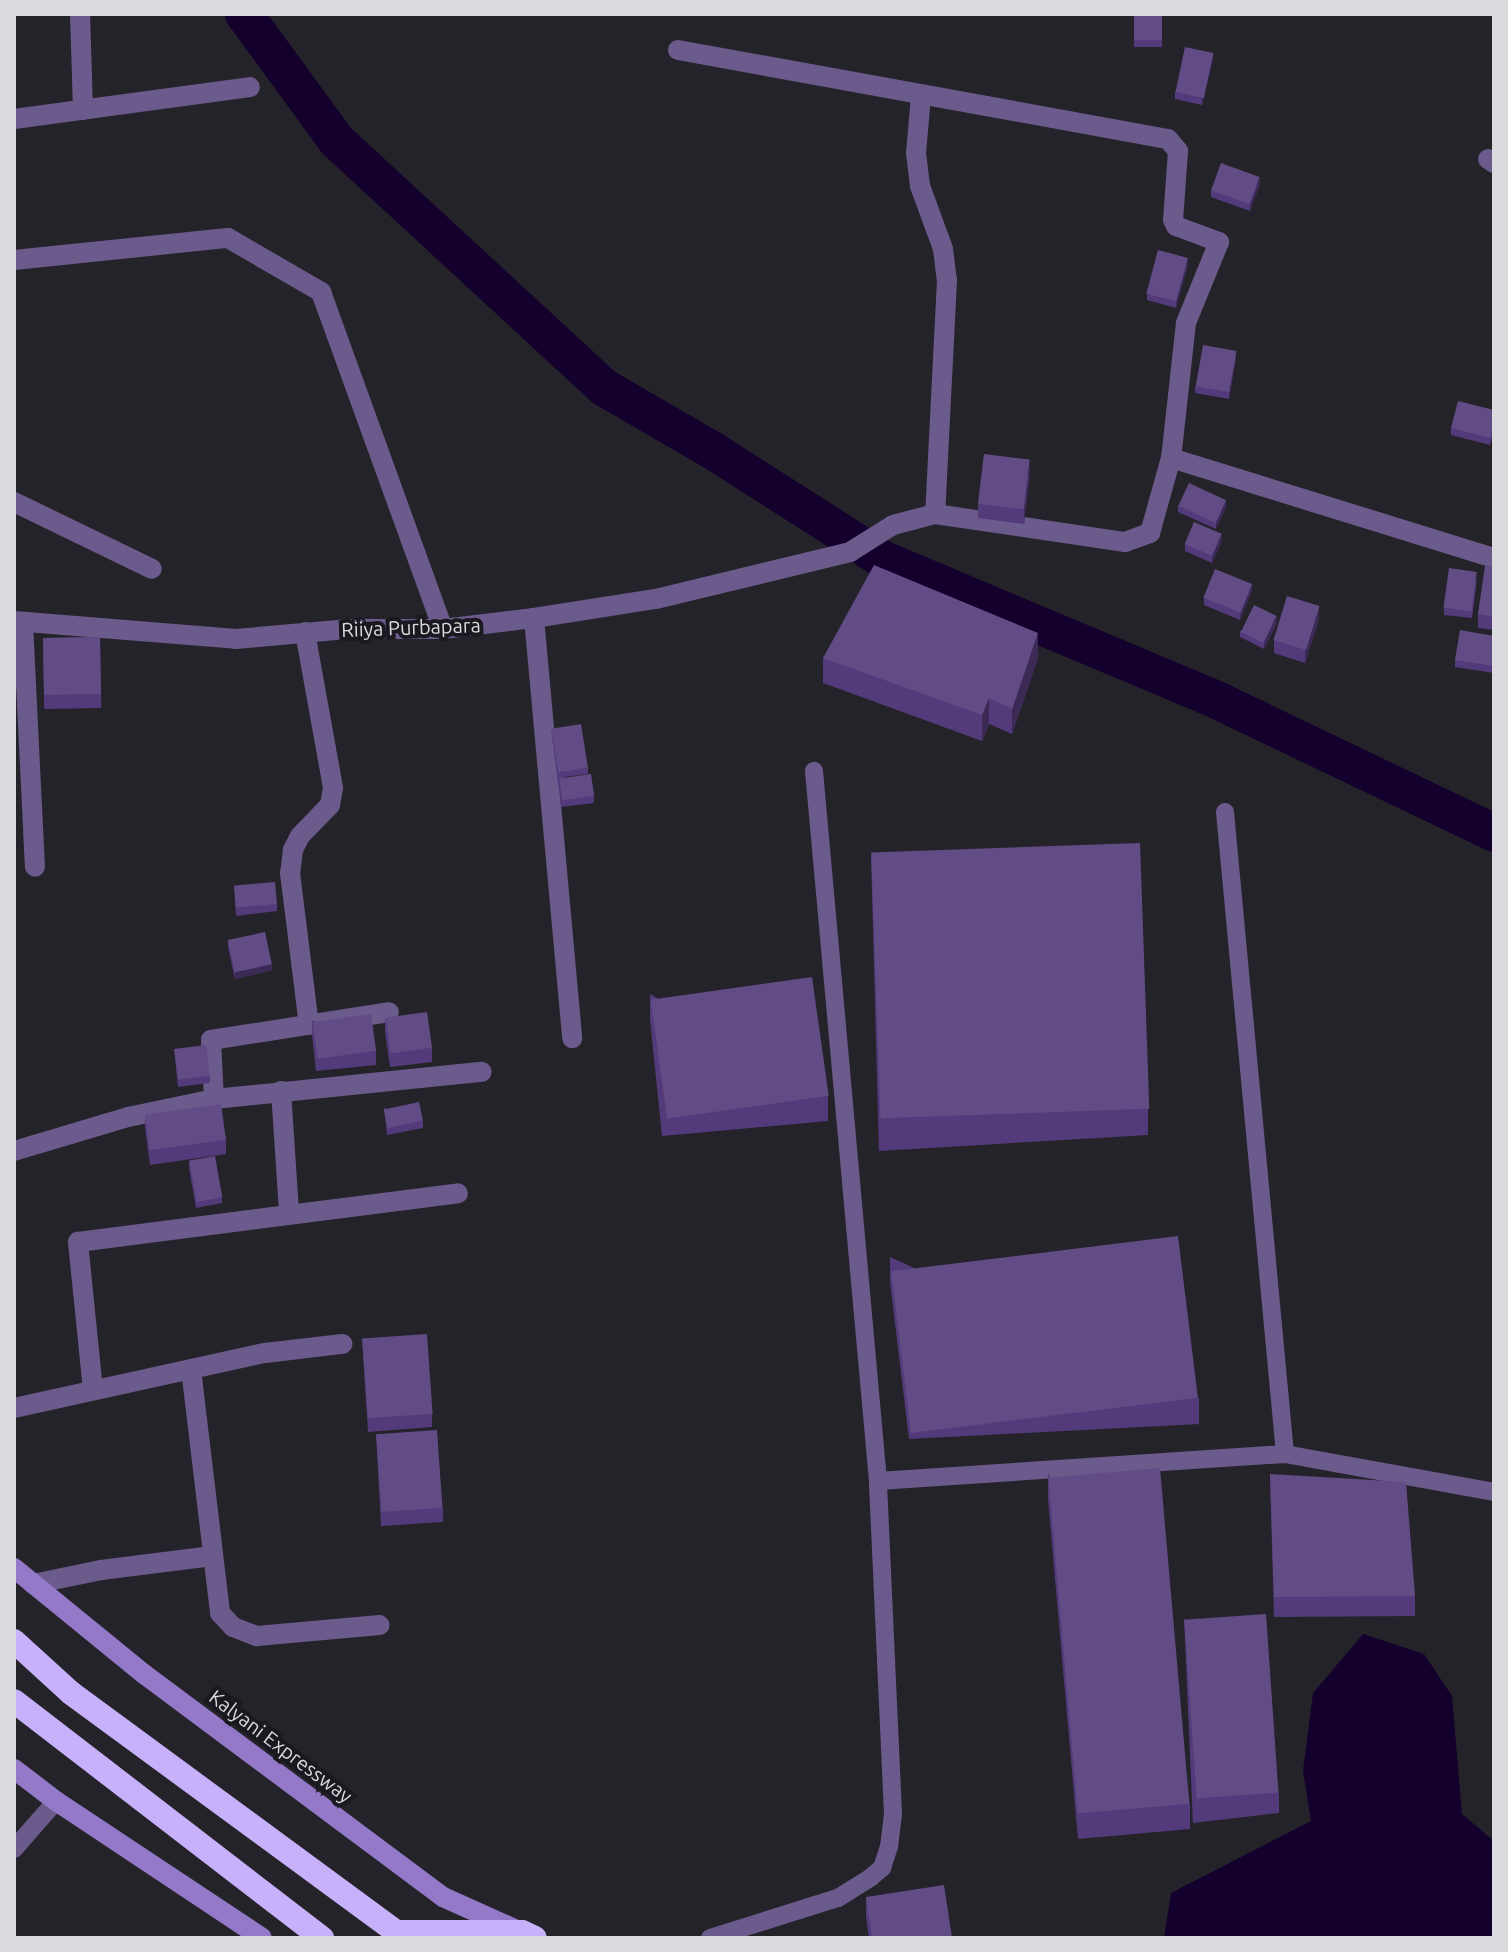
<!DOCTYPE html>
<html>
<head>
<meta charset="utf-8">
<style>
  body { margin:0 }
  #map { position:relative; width:1508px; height:1952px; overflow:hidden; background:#25232a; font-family:Ubuntu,sans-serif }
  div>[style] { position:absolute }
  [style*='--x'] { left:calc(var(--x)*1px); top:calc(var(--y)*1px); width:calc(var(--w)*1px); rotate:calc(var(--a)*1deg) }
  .water>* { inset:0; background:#14002d }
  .canal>* { height:38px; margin:-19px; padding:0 19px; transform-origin:19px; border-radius:19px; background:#14002d }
  .lane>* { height:18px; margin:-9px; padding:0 9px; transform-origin:9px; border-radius:9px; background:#6b5b8c }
  .street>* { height:20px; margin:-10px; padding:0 10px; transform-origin:10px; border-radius:10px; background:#6b5b8c }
  .secondary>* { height:20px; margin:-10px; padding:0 10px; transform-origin:10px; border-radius:10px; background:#9379c8 }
  .highway>* { height:24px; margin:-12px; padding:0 12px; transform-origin:12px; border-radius:12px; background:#c8b1fb }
  .wall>* { inset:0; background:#533b7b; transform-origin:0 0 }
  .shaded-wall>* { inset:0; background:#3b2a56 }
  .building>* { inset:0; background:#624c86; transform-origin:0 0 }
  span { translate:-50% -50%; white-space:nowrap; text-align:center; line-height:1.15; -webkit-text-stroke:8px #1b1920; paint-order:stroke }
  .street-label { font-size:20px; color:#dbdadf }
  .frame { position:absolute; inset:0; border:16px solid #dbdadf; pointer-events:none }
</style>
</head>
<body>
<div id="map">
  <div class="water">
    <div style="clip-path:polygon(1363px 1634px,1424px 1654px,1452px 1696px,1462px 1814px,1494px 1841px,1494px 1938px,1164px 1938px,1171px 1893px,1311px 1821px,1303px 1771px,1313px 1693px)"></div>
  </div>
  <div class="canal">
    <div style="--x:244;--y:14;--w:157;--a:53.8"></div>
    <div style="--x:337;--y:141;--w:364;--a:42.7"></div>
    <div style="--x:605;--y:388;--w:124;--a:30.1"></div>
    <div style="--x:712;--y:450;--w:204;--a:32.6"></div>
    <div style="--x:884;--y:560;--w:366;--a:22.8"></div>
    <div style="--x:1221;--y:702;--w:303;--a:25.6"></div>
  </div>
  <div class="lane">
    <div style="--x:1225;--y:812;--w:645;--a:84.66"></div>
    <div style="--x:878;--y:1481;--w:408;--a:-3.8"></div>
    <div style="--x:1285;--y:1454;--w:212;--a:10.3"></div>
    <div style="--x:14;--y:1849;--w:64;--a:-48.8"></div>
    <div style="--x:710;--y:1938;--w:134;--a:-17.4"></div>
    <div style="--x:838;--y:1898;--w:38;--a:-32"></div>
    <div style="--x:870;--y:1878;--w:16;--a:-40"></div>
    <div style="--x:882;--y:1868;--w:22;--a:-72"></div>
    <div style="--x:889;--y:1847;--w:33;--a:-83"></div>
    <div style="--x:893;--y:1814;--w:333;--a:-92.6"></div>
    <div style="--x:878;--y:1481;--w:713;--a:-95.15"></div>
  </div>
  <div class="street">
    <div style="--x:80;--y:14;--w:96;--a:88.2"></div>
    <div style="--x:678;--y:50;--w:498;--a:10.3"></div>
    <div style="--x:1168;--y:139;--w:16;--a:50"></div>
    <div style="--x:1178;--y:151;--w:69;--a:94.1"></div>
    <div style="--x:1173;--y:220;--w:7;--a:63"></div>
    <div style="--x:1176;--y:226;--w:46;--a:20.4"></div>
    <div style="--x:1219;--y:242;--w:87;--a:112.2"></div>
    <div style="--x:1186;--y:323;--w:136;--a:96.3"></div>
    <div style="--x:921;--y:96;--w:57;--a:95"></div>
    <div style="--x:916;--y:153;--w:33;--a:83"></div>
    <div style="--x:920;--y:186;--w:67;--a:69.9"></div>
    <div style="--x:943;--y:249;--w:31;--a:83"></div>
    <div style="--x:947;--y:280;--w:234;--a:92.9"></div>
    <div style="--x:14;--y:119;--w:238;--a:-7.7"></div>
    <div style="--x:1488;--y:159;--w:7;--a:34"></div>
    <div style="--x:14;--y:260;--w:215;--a:-5.9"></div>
    <div style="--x:228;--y:238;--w:108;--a:30.1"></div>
    <div style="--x:321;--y:292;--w:358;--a:70.1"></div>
    <div style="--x:14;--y:502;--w:153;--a:25.9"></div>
    <div style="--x:534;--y:618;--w:422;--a:84.8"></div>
    <div style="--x:14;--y:621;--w:223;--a:4.6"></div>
    <div style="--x:236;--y:639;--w:111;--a:-5.1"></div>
    <div style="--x:347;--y:629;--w:96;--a:0"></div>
    <div style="--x:443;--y:629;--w:92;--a:-6.9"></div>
    <div style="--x:534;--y:618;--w:123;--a:-8.9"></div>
    <div style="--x:656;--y:599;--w:200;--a:-13.6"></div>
    <div style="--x:850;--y:552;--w:51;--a:-32.1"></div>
    <div style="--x:893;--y:525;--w:43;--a:-14.7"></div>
    <div style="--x:935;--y:514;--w:192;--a:8.4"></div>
    <div style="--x:1125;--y:542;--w:27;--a:-20"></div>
    <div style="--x:1150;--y:533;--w:78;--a:-74.4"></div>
    <div style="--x:1171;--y:458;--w:338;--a:17.2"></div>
    <div style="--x:23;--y:623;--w:244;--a:87.2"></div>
    <div style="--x:305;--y:632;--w:158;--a:79.8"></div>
    <div style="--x:333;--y:788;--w:17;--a:100"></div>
    <div style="--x:330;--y:805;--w:43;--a:134.1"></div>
    <div style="--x:300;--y:836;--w:16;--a:117"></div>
    <div style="--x:293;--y:850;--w:23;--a:97"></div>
    <div style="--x:290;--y:873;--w:153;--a:82.9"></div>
    <div style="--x:281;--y:1091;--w:122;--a:86.2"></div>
    <div style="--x:214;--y:1099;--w:59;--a:-92.9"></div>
    <div style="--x:211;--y:1040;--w:180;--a:-8.9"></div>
    <div style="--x:14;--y:1151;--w:119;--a:-16.6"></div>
    <div style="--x:128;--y:1117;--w:88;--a:-11.8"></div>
    <div style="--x:214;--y:1099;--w:269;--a:-5.8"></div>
    <div style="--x:191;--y:1369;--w:246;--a:83.2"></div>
    <div style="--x:220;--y:1613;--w:19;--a:47"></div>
    <div style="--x:233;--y:1627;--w:26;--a:21"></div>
    <div style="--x:257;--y:1636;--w:123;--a:-5.1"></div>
    <div style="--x:93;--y:1390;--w:149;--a:-95.8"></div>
    <div style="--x:78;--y:1242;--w:383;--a:-7.3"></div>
    <div style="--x:14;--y:1408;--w:257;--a:-12.4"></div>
    <div style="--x:265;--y:1353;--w:78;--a:-6.7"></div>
    <div style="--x:33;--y:1584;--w:69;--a:-11.6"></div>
    <div style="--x:101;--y:1570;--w:112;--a:-7.2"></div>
  </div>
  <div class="secondary">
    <div style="--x:14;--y:1568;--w:168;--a:39.2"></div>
    <div style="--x:144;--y:1674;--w:373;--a:36.7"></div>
    <div style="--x:443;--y:1897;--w:83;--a:24.1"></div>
    <div style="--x:14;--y:1769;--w:53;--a:37.3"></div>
    <div style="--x:56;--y:1801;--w:247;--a:33.6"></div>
  </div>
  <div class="highway">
    <div style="--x:14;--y:1641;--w:77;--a:42.4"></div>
    <div style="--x:71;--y:1693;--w:403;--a:36.3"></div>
    <div style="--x:396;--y:1932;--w:126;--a:0"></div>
    <div style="--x:522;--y:1932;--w:14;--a:25"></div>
    <div style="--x:14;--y:1701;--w:389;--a:37.6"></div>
  </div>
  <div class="wall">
    <div style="left:1134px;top:14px;width:28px;height:33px"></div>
    <div style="clip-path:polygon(1213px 59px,1202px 105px,1175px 99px,1175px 92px)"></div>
    <div style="clip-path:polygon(1260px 184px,1250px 211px,1211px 197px,1211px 190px)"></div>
    <div style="clip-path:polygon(1188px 265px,1176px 308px,1147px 300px,1147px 294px)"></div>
    <div style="clip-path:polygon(1236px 358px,1229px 399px,1195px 393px,1195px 386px)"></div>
    <div style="clip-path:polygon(1494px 410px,1494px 430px,1490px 445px,1451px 435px,1451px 428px)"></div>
    <div style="clip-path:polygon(1030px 473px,1024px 524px,978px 518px,978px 504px)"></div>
    <div style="clip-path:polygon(1178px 505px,1226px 507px,1216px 529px,1178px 512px)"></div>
    <div style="clip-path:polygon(1222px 541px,1212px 563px,1185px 551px,1185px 544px)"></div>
    <div style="clip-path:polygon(1494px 567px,1494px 630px,1478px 628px,1478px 614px)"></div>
    <div style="clip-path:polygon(1477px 579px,1472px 618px,1444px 615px,1444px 608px)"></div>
    <div style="clip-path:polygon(1252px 590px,1240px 620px,1204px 605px,1204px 598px)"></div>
    <div style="clip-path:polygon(1319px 619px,1305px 663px,1274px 653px,1274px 640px)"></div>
    <div style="clip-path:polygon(1277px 623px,1264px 649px,1240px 637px,1240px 631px)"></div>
    <div style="clip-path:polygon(1494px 636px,1494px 673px,1455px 667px,1455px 660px)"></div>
    <div style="left:100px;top:637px;width:71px;height:57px;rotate:89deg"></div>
    <div style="clip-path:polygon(823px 658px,1038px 658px,1012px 734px,989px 724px,982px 741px,823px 683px)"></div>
    <div style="clip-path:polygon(551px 729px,588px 767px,588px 774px,564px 777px,594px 796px,594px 803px,561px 807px)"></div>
    <div style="clip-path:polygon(871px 856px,1148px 1109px,1148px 1135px,879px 1151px)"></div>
    <div style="clip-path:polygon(234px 887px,277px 904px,277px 911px,236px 916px)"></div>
    <div style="clip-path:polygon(228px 941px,272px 970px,235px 979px,228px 947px)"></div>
    <div style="clip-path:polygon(650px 994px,828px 1096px,828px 1121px,662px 1136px,650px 1020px)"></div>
    <div style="clip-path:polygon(385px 1018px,432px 1048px,432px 1062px,390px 1067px,385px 1032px)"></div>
    <div style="clip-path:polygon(312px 1020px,376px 1051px,376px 1065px,316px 1071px,312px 1034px)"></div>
    <div style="clip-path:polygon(174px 1049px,210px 1076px,210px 1083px,178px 1087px)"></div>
    <div style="clip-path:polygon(384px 1108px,423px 1121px,423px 1128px,387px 1135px)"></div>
    <div style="clip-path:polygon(145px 1115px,226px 1140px,226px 1154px,150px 1165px,145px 1128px)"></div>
    <div style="clip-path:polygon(189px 1161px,222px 1197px,222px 1203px,196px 1208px,189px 1168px)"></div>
    <div style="clip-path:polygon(890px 1257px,1199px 1398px,1199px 1424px,909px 1439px,890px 1282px)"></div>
    <div style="clip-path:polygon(362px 1338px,432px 1414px,432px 1427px,368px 1432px)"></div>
    <div style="clip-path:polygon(376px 1434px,443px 1508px,443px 1522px,381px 1526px)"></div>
    <div style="clip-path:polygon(1048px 1473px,1190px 1804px,1190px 1829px,1078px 1839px,1048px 1499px)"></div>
    <div style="clip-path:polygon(1270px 1474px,1415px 1596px,1415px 1616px,1274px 1617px)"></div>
    <div style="clip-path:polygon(1184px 1618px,1279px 1793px,1279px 1813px,1193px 1823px)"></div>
    <div style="clip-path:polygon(866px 1897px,952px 1938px,869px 1938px,866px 1917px)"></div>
  </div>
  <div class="shaded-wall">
    <div style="clip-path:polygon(1213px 53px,1213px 59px,1202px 105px,1202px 98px)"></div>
    <div style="clip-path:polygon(1260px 177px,1260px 184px,1250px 211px,1250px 204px)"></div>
    <div style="clip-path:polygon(1188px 258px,1188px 265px,1176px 308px,1176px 301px)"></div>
    <div style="clip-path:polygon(1236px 351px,1236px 358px,1229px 399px,1229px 392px)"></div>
    <div style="clip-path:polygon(1030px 460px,1030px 473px,1024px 524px,1024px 510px)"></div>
    <div style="clip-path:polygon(1226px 500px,1226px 507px,1216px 529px,1216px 522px)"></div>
    <div style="clip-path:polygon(1222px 534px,1222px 541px,1212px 563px,1212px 556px)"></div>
    <div style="clip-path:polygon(1252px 584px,1252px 590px,1240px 620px,1240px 613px)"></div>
    <div style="clip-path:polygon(1319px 606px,1319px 619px,1305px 663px,1305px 650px)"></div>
    <div style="clip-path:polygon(1277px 616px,1277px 623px,1264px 649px,1264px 642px)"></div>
    <div style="clip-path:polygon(1038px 633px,1038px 658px,1012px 734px,1012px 709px)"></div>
    <div style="clip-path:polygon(989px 698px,989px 724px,982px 741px,982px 715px)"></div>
    <div style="clip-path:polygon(272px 964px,272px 970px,235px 979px,235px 972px)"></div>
  </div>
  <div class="building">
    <div style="left:1134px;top:14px;width:28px;height:26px"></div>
    <div style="left:1185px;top:47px;width:29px;height:46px;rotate:12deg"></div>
    <div style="left:1221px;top:163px;width:41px;height:29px;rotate:20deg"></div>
    <div style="left:1158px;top:250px;width:31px;height:45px;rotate:15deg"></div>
    <div style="left:1203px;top:345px;width:34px;height:42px;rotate:10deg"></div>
    <div style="clip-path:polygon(1458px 401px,1494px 410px,1494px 423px,1490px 438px,1451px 428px)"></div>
    <div style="left:984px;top:454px;width:46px;height:50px;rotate:7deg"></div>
    <div style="left:1189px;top:483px;width:41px;height:25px;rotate:25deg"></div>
    <div style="left:1194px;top:522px;width:30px;height:24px;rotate:23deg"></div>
    <div style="clip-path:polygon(874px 565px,1038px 633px,1012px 709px,989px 698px,982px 715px,823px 658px)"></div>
    <div style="clip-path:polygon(1485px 566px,1494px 567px,1494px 617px,1478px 614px)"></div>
    <div style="left:1449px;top:568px;width:28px;height:40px;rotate:8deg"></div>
    <div style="left:1215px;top:569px;width:40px;height:31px;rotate:22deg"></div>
    <div style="left:1287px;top:596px;width:34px;height:46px;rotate:17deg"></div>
    <div style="left:1254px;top:605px;width:25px;height:30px;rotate:26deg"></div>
    <div style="clip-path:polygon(1460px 630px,1494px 636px,1494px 666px,1455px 660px)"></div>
    <div style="left:100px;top:637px;width:57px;height:57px;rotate:89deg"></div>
    <div style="left:581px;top:724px;width:44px;height:30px;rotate:81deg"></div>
    <div style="left:591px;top:774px;width:22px;height:32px;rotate:82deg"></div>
    <div style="left:1140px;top:843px;width:266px;height:269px;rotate:88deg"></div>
    <div style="left:275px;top:882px;width:22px;height:41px;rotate:85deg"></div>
    <div style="left:265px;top:932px;width:33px;height:38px;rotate:78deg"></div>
    <div style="left:812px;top:977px;width:120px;height:163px;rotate:82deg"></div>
    <div style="left:427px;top:1012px;width:36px;height:42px;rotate:82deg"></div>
    <div style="left:371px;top:1014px;width:37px;height:59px;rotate:82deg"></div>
    <div style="left:206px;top:1045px;width:31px;height:32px;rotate:83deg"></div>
    <div style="left:419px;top:1102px;width:19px;height:36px;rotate:78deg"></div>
    <div style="left:221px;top:1104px;width:36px;height:77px;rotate:82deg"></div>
    <div style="left:215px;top:1156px;width:42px;height:26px;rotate:80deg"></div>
    <div style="left:1178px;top:1236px;width:163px;height:289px;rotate:83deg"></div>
    <div style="left:427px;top:1334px;width:80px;height:65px;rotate:86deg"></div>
    <div style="left:437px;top:1430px;width:78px;height:61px;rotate:86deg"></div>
    <div style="left:1160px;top:1468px;width:337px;height:112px;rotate:85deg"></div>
    <div style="clip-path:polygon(1270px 1474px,1406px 1482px,1415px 1596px,1274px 1597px)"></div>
    <div style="left:1266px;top:1614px;width:179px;height:82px;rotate:86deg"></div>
    <div style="clip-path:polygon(944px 1885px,952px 1938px,872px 1938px,866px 1897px)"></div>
  </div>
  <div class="street-label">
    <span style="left:411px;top:627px;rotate:-2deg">Riiya Purbapara</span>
    <span style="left:281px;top:1746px;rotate:37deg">Kalyani Expressway</span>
  </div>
  <div class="frame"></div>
</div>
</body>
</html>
